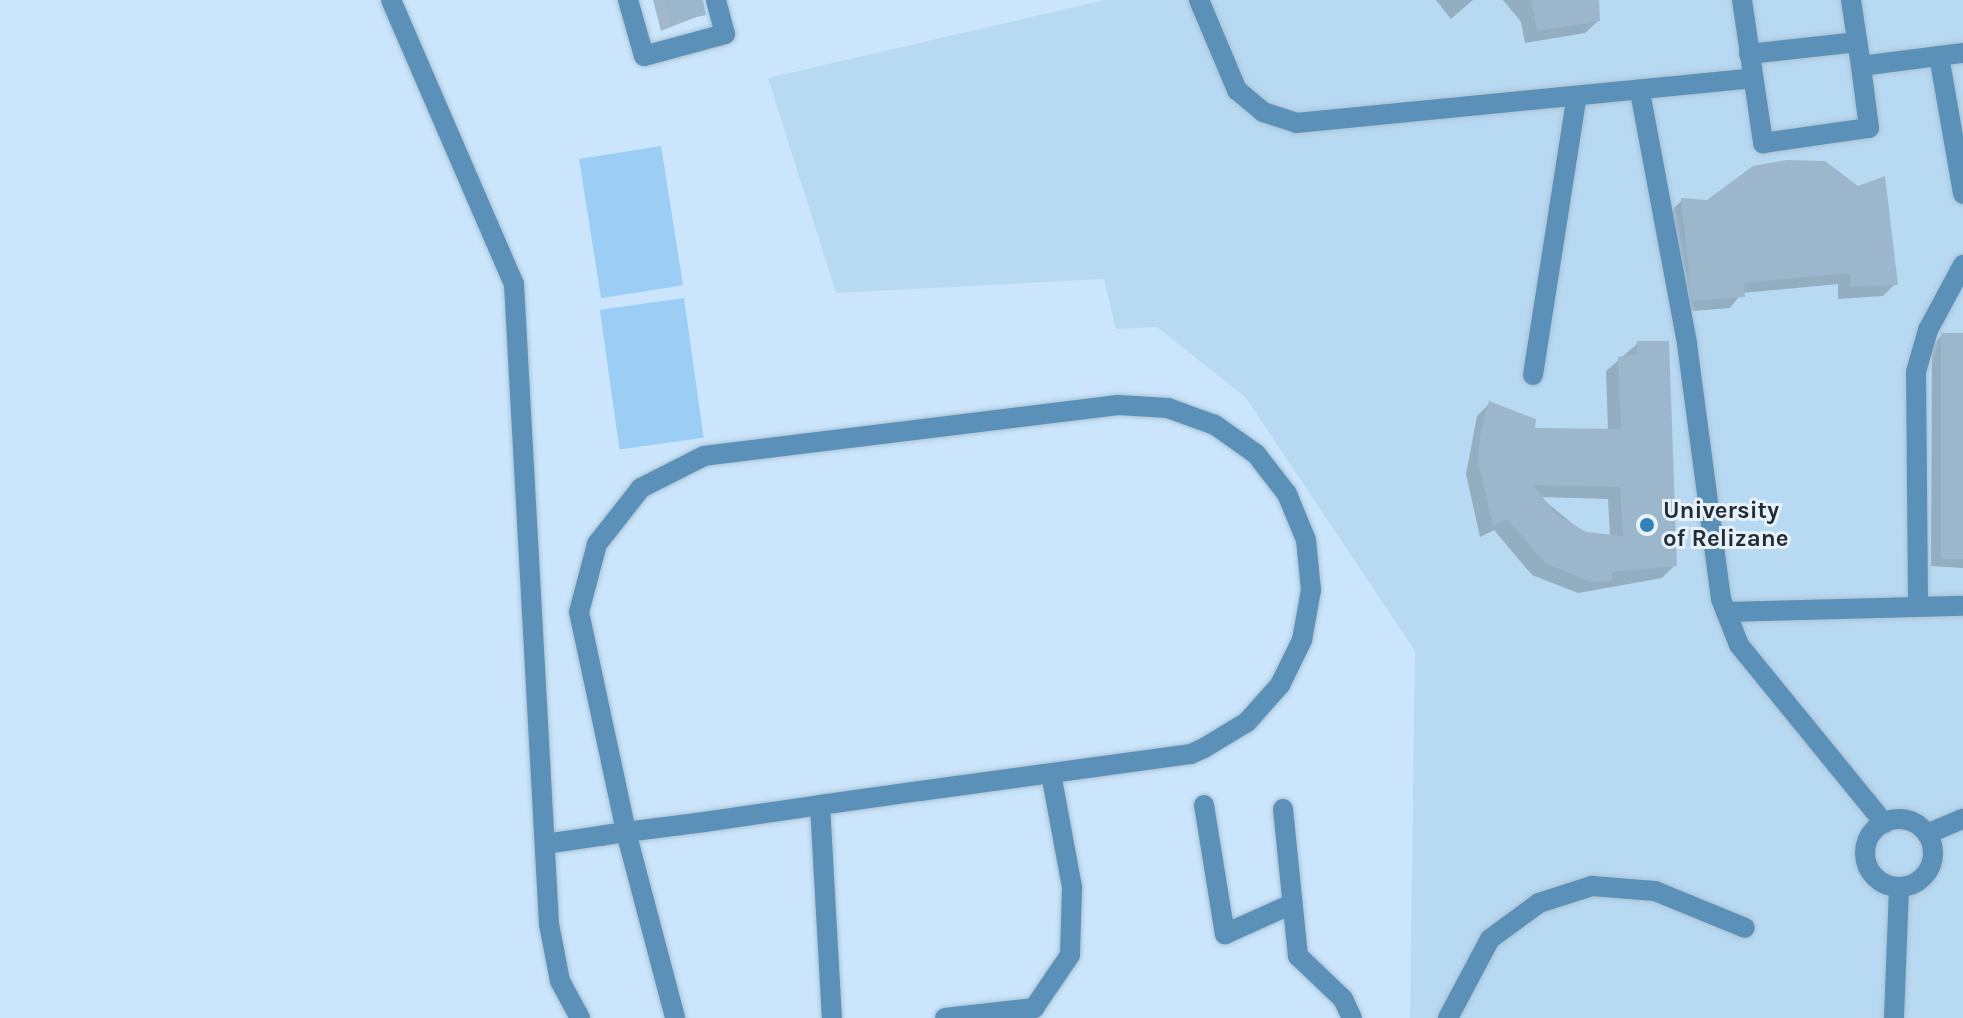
<!DOCTYPE html>
<html>
<head>
<meta charset="utf-8">
<style>
  body { margin:0 }
  #map { position:relative; width:1963px; height:1018px; overflow:hidden; background:#cbe6fc; font-family:Karla,sans-serif }
  div>[style] { position:absolute }
  [style*='--x'] { left:calc(var(--x)*1px); top:calc(var(--y)*1px); width:calc(var(--w)*1px); rotate:calc(var(--a)*1deg) }
  .built>* { inset:0; background:#b8d9f2 }
  .green>* { inset:0; background:#9ccef5; transform-origin:0 0 }
  .shadow>* { inset:0; background:#0003 }
  .building>* { inset:0; background:#9cb7cb; transform-origin:0 0 }
  .roads { filter:drop-shadow(0 0 2px #a9c1d4) drop-shadow(0 0 2px #a9c1d4) }
  .minor>* { height:20px; margin:-10px; padding:0 10px; transform-origin:10px; border-radius:10px; background:#5b91b8 }
  .minor>.ring { margin:-10px; padding:0; box-sizing:content-box; background:none; border:20px solid #5b91b8; border-radius:50% }
  .dots>* { width:22px; height:22px; translate:-50% -50%; box-sizing:border-box; border:4px solid #e6f1fa; border-radius:50% }
  span { translate:-50% -50%; white-space:nowrap; text-align:center; line-height:1.15; -webkit-text-stroke:6px #e6f1fa; paint-order:stroke }
  .poi-label { font-size:24px; color:#222c34; font-weight:700 }
  .left { translate:0 -50%; text-align:left }
</style>
</head>
<body>
<div id="map">
  <div class="built">
    <div style="clip-path:polygon(1105px 0,1963px 0,1963px 1018px,1410px 1018px,1415px 651px,1246px 398px,1157px 327px,1116px 329px,1104px 279px,836px 293px,768px 78px)"></div>
  </div>
  <div class="green">
    <div style="left:661px;top:146px;width:141px;height:83px;rotate:81deg"></div>
    <div style="left:684px;top:298px;width:141px;height:85px;rotate:82deg"></div>
  </div>
  <div class="shadow">
    <div style="clip-path:polygon(653px 0,701px 0,704px 14px,661px 31px)"></div>
    <div style="clip-path:polygon(1436px 0,1473px 0,1451px 19px)"></div>
    <div style="clip-path:polygon(1503px 0,1597px 0,1598px 21px,1585px 33px,1525px 43px,1521px 22px)"></div>
    <div style="clip-path:polygon(1682px 200px,1895px 284px,1883px 296px,1838px 299px,1838px 284px,1742px 293px,1730px 308px,1680px 312px,1669px 213px)"></div>
    <div style="clip-path:polygon(1963px 335px,1963px 568px,1931px 566px,1932px 346px,1941px 336px)"></div>
    <div style="clip-path:polygon(evenodd,1638px 343px,1675px 565px,1662px 578px,1578px 593px,1532px 575px,1494px 530px,1480px 537px,1466px 474px,1477px 416px,1490px 403px,1533px 430px,1608px 430px,1606px 371px,1638px 343px,1540px 497px,1608px 499px,1610px 537px,1585px 534px,1540px 497px)"></div>
  </div>
  <div class="building">
    <div style="clip-path:polygon(664px 0,703px 0,706px 15px,671px 22px)"></div>
    <div style="clip-path:polygon(1531px 0,1599px 0,1600px 21px,1537px 31px)"></div>
    <div style="clip-path:polygon(1787px 160px,1825px 161px,1858px 186px,1885px 176px,1898px 285px,1850px 287px,1850px 273px,1744px 283px,1745px 297px,1692px 301px,1681px 198px,1707px 200px,1753px 166px)"></div>
    <div style="left:1963px;top:333px;width:226px;height:22px;rotate:90deg"></div>
    <div style="clip-path:polygon(evenodd,1637px 341px,1669px 341px,1677px 566px,1612px 572px,1612px 581px,1591px 582px,1545px 563px,1507px 519px,1493px 526px,1478px 460px,1481px 430px,1489px 401px,1536px 419px,1535px 428px,1621px 429px,1618px 357px,1637px 354px,1637px 341px,1533px 485px,1620px 487px,1623px 536px,1586px 532px,1556px 514px,1533px 485px)"></div>
  </div>
  <div class="roads">
    <div class="minor">
      <div style="--x:391;--y:0;--w:309;--a:66.6"></div>
      <div style="--x:514;--y:284;--w:641;--a:86.87"></div>
      <div style="--x:549;--y:924;--w:58;--a:79.1"></div>
      <div style="--x:560;--y:981;--w:42;--a:61.6"></div>
      <div style="--x:628;--y:0;--w:58;--a:74.1"></div>
      <div style="--x:644;--y:56;--w:84;--a:-15.2"></div>
      <div style="--x:725;--y:34;--w:35;--a:-105"></div>
      <div style="--x:1199;--y:0;--w:98;--a:67.1"></div>
      <div style="--x:1237;--y:90;--w:34;--a:40"></div>
      <div style="--x:1263;--y:112;--w:35;--a:18"></div>
      <div style="--x:1296;--y:123;--w:458;--a:-5.6"></div>
      <div style="--x:1742;--y:0;--w:145;--a:81.6"></div>
      <div style="--x:1763;--y:143;--w:107;--a:-8.1"></div>
      <div style="--x:1869;--y:128;--w:63;--a:-97.4"></div>
      <div style="--x:1851;--y:0;--w:67;--a:81.4"></div>
      <div style="--x:1861;--y:66;--w:103;--a:-7.3"></div>
      <div style="--x:1749;--y:54;--w:109;--a:-6.3"></div>
      <div style="--x:1939;--y:56;--w:140;--a:80.1"></div>
      <div style="--x:1640;--y:92;--w:256;--a:79.4"></div>
      <div style="--x:1687;--y:344;--w:257;--a:82.4"></div>
      <div style="--x:1721;--y:599;--w:49;--a:68.6"></div>
      <div style="--x:1739;--y:645;--w:230;--a:50.8"></div>
      <div style="--x:1533;--y:375;--w:278;--a:-81.1"></div>
      <div style="--x:1918;--y:599;--w:227;--a:-90.5"></div>
      <div style="--x:1916;--y:372;--w:44;--a:-74.1"></div>
      <div style="--x:1928;--y:330;--w:74;--a:-61.7"></div>
      <div style="--x:1726;--y:612;--w:237;--a:-1.5"></div>
      <div style="--x:820;--y:805;--w:213;--a:86.8"></div>
      <div style="--x:1204;--y:805;--w:131;--a:80.8"></div>
      <div style="--x:1225;--y:934;--w:73;--a:-24.1"></div>
      <div style="--x:1283;--y:809;--w:148;--a:84.2"></div>
      <div style="--x:1298;--y:956;--w:62;--a:43.7"></div>
      <div style="--x:1343;--y:999;--w:21;--a:65"></div>
      <div class="ring" style="left:1865px;top:819px;width:48px;height:48px"></div>
      <div style="--x:1927;--y:834;--w:39;--a:-23"></div>
      <div style="--x:545;--y:844;--w:56;--a:-8.3"></div>
      <div style="--x:600;--y:836;--w:26;--a:-9"></div>
      <div style="--x:626;--y:832;--w:79;--a:-7.3"></div>
      <div style="--x:704;--y:822;--w:117;--a:-8.3"></div>
      <div style="--x:820;--y:805;--w:101;--a:-8"></div>
      <div style="--x:920;--y:791;--w:274;--a:-7.8"></div>
      <div style="--x:1191;--y:754;--w:14;--a:-25"></div>
      <div style="--x:1204;--y:748;--w:50;--a:-31.2"></div>
      <div style="--x:1247;--y:722;--w:50;--a:-48.3"></div>
      <div style="--x:1280;--y:685;--w:50;--a:-63.9"></div>
      <div style="--x:1302;--y:640;--w:51;--a:-79.8"></div>
      <div style="--x:1311;--y:590;--w:50;--a:-95.7"></div>
      <div style="--x:1306;--y:540;--w:50;--a:-112.4"></div>
      <div style="--x:1287;--y:494;--w:51;--a:-127.8"></div>
      <div style="--x:1256;--y:454;--w:50;--a:-144.7"></div>
      <div style="--x:1215;--y:425;--w:50;--a:-160.1"></div>
      <div style="--x:1168;--y:408;--w:50;--a:-176.6"></div>
      <div style="--x:1118;--y:405;--w:417;--a:173"></div>
      <div style="--x:704;--y:456;--w:71;--a:153.1"></div>
      <div style="--x:641;--y:488;--w:71;--a:128.2"></div>
      <div style="--x:597;--y:544;--w:70;--a:104.8"></div>
      <div style="--x:579;--y:612;--w:225;--a:77.9"></div>
      <div style="--x:626;--y:832;--w:192;--a:75.2"></div>
      <div style="--x:945;--y:1018;--w:90;--a:-6.4"></div>
      <div style="--x:1034;--y:1008;--w:64;--a:-55.8"></div>
      <div style="--x:1070;--y:955;--w:68;--a:-88.3"></div>
      <div style="--x:1072;--y:887;--w:115;--a:-100.5"></div>
      <div style="--x:1448;--y:1018;--w:89;--a:-62"></div>
      <div style="--x:1490;--y:939;--w:61;--a:-36.3"></div>
      <div style="--x:1539;--y:903;--w:56;--a:-17.8"></div>
      <div style="--x:1592;--y:886;--w:63;--a:4.5"></div>
      <div style="--x:1655;--y:891;--w:97;--a:22.3"></div>
      <div style="--x:1894;--y:1018;--w:131;--a:-87.8"></div>
    </div>
  </div>
  <div class="dots">
    <div style="left:1647px;top:525px;background:#3580b4"></div>
  </div>
  <div class="poi-label">
    <span class="left" style="left:1663px;top:525px">University<br>of Relizane</span>
  </div>
</div>
</body>
</html>
